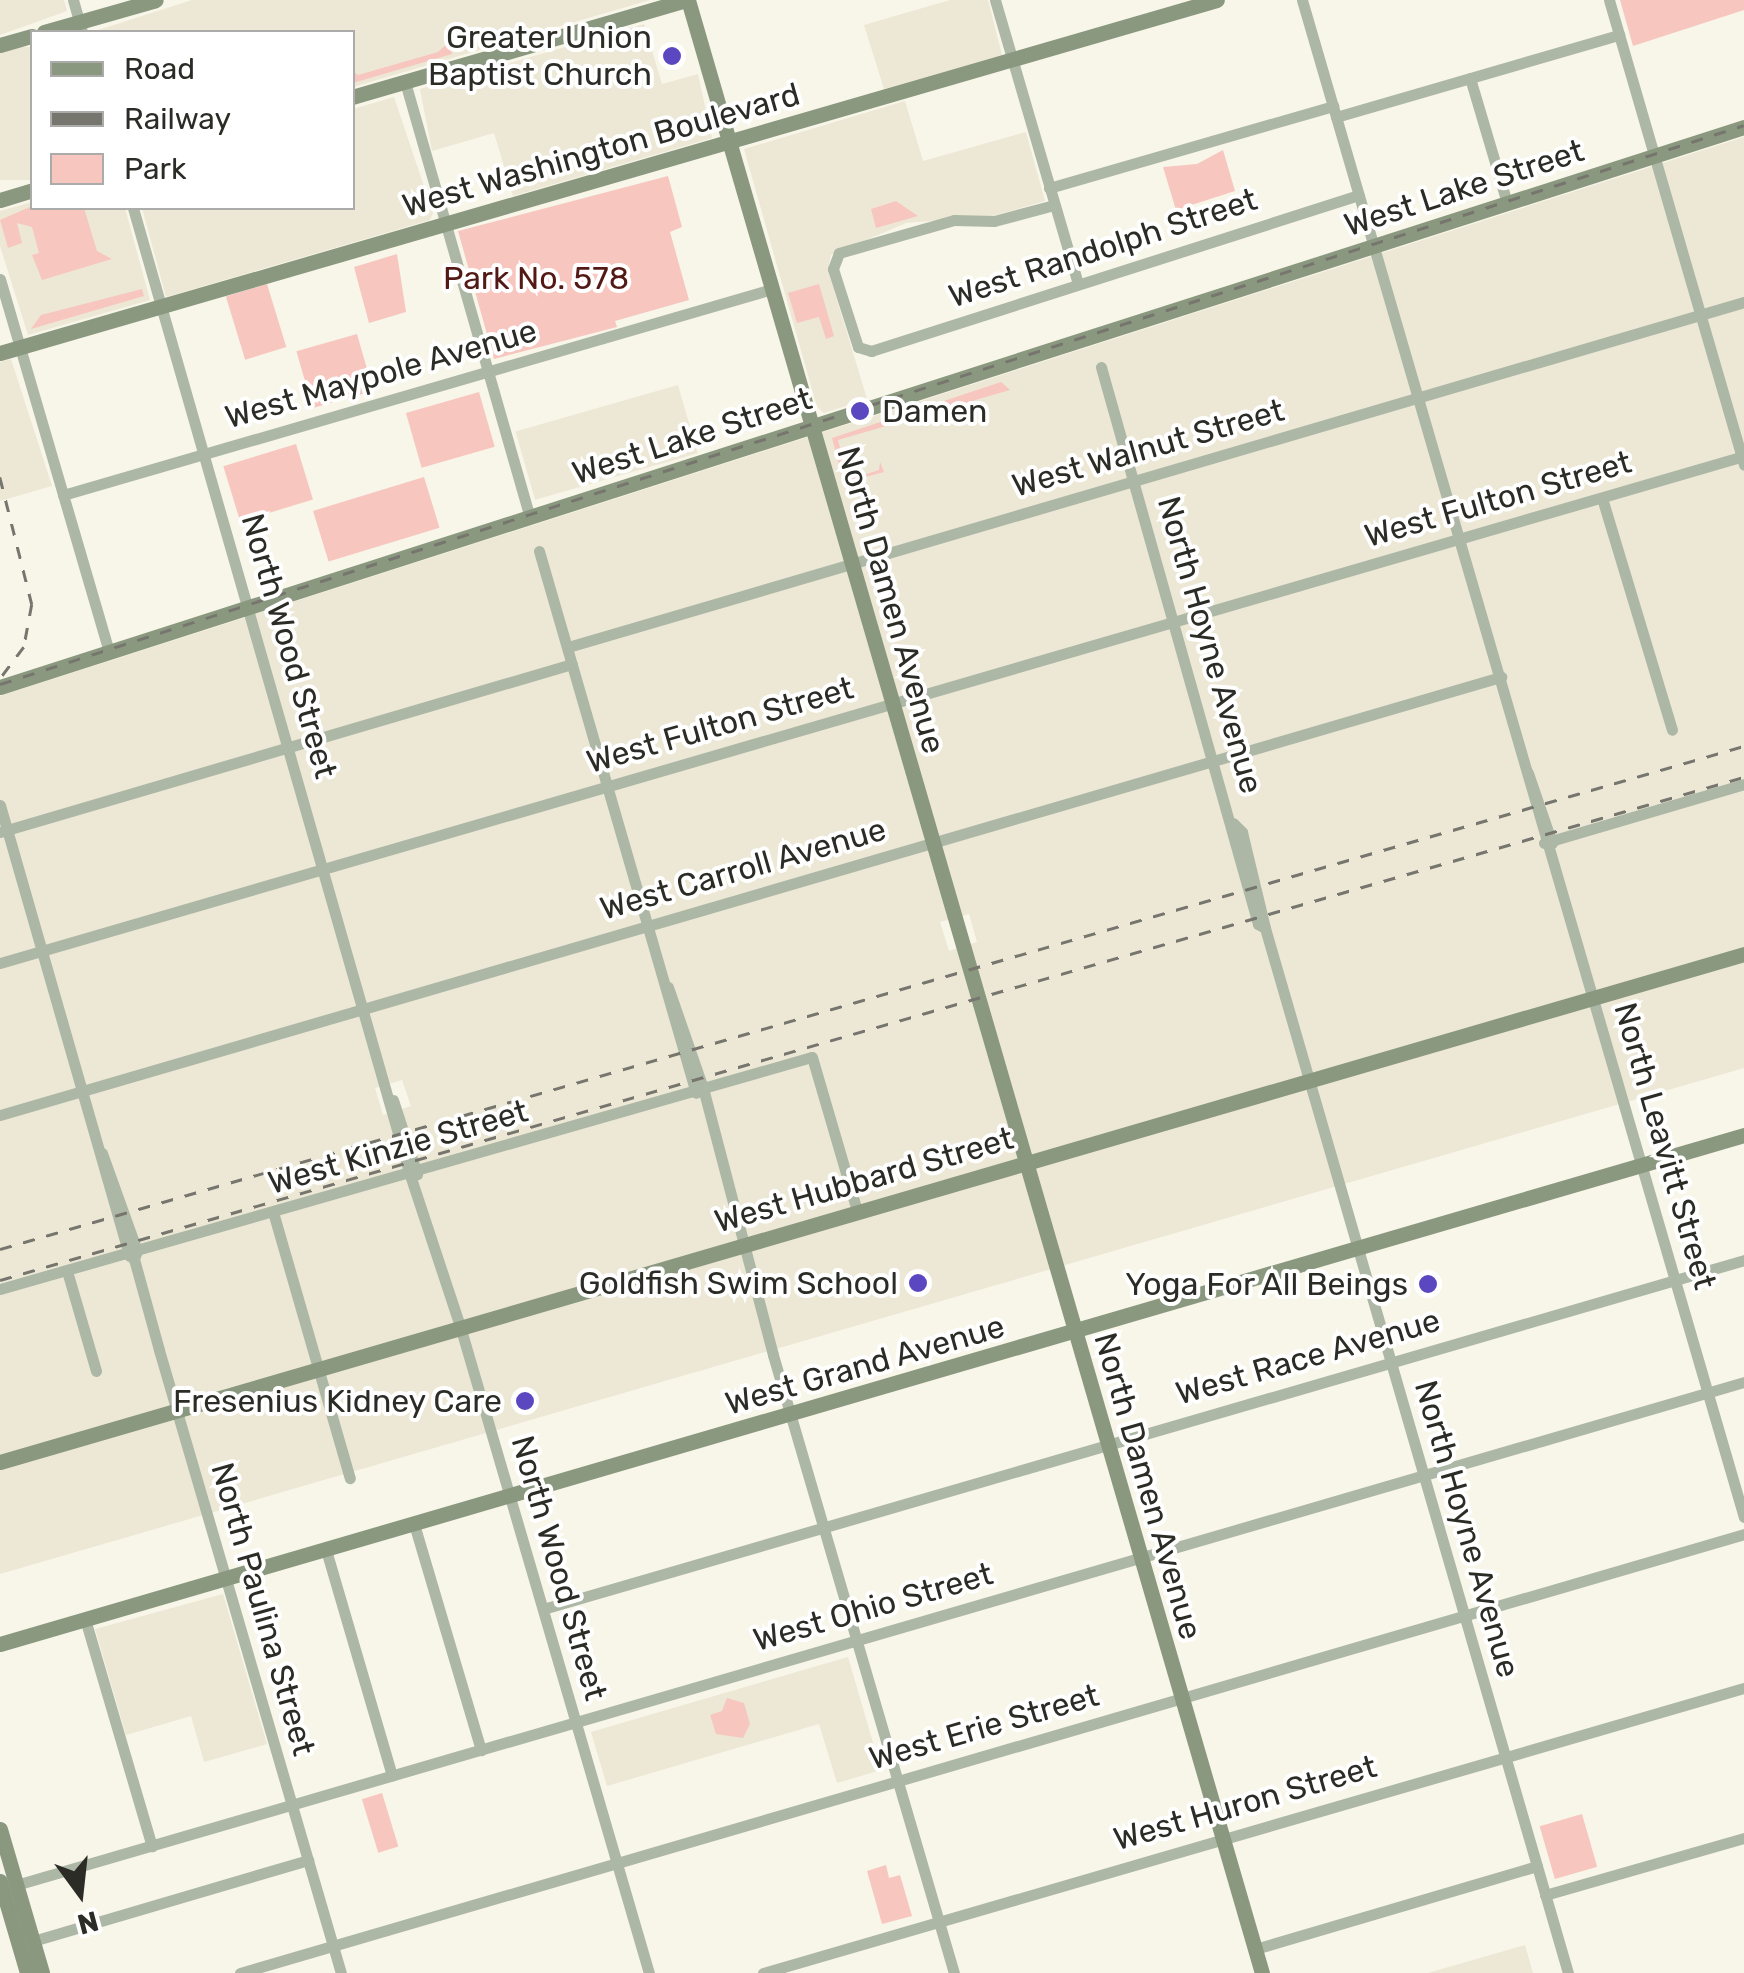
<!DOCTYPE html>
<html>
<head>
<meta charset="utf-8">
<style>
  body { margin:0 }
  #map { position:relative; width:1744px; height:1973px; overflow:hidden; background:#f8f5e9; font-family:Rubik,sans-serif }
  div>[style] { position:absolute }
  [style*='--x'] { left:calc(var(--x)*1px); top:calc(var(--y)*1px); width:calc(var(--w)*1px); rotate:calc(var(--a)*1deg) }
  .built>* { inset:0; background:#ede8d5; transform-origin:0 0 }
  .green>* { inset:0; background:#f7c6bf; transform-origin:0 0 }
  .street>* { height:11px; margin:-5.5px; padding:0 5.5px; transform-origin:5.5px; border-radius:5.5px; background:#adb7a6 }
  .secondary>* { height:15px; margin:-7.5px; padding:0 7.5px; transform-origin:7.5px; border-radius:7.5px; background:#8a987f }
  .rail>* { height:2.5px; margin-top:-1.25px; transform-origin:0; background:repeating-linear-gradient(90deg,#77766e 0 12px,transparent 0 24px) }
  .dots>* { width:28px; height:28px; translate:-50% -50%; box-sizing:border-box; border:5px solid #fff; border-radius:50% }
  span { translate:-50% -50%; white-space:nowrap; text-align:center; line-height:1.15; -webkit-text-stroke:8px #fff; paint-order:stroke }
  .poi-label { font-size:32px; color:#2c2c27 }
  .right { translate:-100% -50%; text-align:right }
  .left { translate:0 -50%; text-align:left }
  .street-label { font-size:32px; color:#2c2c27 }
  .park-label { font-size:32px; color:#531914 }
  .legend { position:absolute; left:30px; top:30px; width:325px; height:180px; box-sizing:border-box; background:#fff; border:2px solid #ababa9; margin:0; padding:12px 18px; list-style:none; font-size:30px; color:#2c2c27 }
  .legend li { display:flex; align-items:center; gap:20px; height:50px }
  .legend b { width:50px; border:2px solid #ababa9 }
  .north { position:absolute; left:30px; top:1843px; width:100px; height:100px; -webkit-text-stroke:8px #fff; paint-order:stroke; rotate:165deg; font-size:28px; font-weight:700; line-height:40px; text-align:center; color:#2c2c27 }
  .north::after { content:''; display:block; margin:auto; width:35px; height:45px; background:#2c2c27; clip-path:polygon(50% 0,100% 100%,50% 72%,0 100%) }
</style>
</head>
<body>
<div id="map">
  <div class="built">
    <div style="clip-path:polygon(0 0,64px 0,67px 11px,0 35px)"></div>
    <div style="clip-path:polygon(192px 0,650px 0,353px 87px,352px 32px,92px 32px)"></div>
    <div style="clip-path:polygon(950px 0,988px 0,1002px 55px,884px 89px,864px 25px)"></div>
    <div style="clip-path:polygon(644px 24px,662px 84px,698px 74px,712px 138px,513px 196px,494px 133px,432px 151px,420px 89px)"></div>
    <div style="left:32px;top:47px;width:133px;height:33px;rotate:90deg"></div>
    <div style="clip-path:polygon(394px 97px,433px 213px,430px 220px,166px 297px,142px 208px,352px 208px,353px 109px)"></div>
    <div style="clip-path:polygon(905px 101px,923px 161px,1026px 132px,1045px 201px,992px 216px,906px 223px,831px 255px,828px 270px,867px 399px,824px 413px,817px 407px,744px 149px)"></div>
    <div style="clip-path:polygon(evenodd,1744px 137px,1744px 1068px,0 1574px,0 696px,1744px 137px,969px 914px,977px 942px,949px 951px,940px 922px,969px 914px,1744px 137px,402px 1080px,411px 1106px,383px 1115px,375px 1088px,402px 1080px)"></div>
    <div style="clip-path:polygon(32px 202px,32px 208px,125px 208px,150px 300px,28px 335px,0 246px,0 211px)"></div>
    <div style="clip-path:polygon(11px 359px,52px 486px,0 501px,0 362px)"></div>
    <div style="left:678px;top:385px;width:71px;height:169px;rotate:74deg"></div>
    <div style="clip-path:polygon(223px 1594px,267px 1744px,204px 1762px,191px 1716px,126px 1735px,95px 1629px)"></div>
    <div style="clip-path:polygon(848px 1657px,881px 1770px,837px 1783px,819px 1724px,607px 1786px,591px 1732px)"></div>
    <div style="clip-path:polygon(1525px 1945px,1533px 1973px,1428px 1973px)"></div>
  </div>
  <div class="green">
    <div style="clip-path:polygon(1620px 0,1744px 0,1744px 10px,1633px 46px)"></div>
    <div style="clip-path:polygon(449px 42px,452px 54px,353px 83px,353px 71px,358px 75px,438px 52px)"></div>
    <div style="clip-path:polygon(1223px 150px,1235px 191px,1176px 210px,1163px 167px,1197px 164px)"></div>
    <div style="clip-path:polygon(668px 176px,682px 227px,670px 232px,689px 300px,615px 321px,617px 327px,494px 359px,458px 231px)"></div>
    <div style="clip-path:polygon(896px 201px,918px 216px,876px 228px,871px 209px)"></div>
    <div style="clip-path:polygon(32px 206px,84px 208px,97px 251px,112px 259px,42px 280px,32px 255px,39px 253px,32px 227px,17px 223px,22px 243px,8px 248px,0 220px)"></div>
    <div style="clip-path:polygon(397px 254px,406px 312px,369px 323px,354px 267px)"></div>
    <div style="left:267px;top:284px;width:66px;height:43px;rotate:73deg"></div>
    <div style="clip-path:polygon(819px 284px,834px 336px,826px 339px,819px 317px,797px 323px,788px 293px)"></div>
    <div style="clip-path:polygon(142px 289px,144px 296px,31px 329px,41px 315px)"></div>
    <div style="left:357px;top:334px;width:59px;height:63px;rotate:74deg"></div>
    <div style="clip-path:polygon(1001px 382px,1010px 390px,838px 440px,847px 471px,854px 469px,857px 477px,879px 470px,880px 462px,884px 472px,854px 480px,843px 479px,832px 438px)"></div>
    <div style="left:479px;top:392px;width:57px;height:76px;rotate:74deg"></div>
    <div style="left:296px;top:444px;width:58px;height:76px;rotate:73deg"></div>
    <div style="left:424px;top:477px;width:53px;height:116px;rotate:73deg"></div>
    <div style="clip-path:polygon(727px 1698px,744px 1703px,750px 1724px,743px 1738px,716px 1734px,710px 1715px,722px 1711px)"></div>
    <div style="left:382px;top:1793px;width:56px;height:21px;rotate:73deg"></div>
    <div style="left:1582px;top:1814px;width:55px;height:44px;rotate:74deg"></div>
    <div style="clip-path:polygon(886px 1865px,889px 1878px,900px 1875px,912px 1916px,882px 1924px,867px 1871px)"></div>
  </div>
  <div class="street">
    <div style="--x:73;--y:0;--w:33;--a:74"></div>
    <div style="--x:995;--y:0;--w:296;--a:73.7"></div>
    <div style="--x:1302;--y:0;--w:1580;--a:73.76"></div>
    <div style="--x:1609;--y:0;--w:484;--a:73.8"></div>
    <div style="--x:1470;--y:78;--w:130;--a:73.5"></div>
    <div style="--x:405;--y:82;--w:453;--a:74"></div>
    <div style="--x:1336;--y:117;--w:295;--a:-16.2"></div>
    <div style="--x:1049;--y:188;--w:296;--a:-16.1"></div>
    <div style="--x:1054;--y:205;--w:62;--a:165.1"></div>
    <div style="--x:994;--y:221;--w:40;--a:-178.6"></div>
    <div style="--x:954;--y:220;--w:120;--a:164"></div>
    <div style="--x:839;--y:253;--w:17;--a:111"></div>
    <div style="--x:833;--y:269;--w:82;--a:72.2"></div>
    <div style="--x:858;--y:347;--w:14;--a:17"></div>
    <div style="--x:871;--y:351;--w:512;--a:-17.73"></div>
    <div style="--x:133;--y:208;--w:1003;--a:74.02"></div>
    <div style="--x:409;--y:1172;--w:162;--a:71.7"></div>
    <div style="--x:460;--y:1326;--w:674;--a:73.72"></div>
    <div style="--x:0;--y:279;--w:389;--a:73.7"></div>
    <div style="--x:1101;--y:367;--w:579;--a:74.26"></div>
    <div style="--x:1258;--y:924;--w:8;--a:30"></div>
    <div style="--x:63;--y:495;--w:738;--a:-16.2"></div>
    <div style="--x:1602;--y:498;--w:242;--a:73.2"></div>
    <div style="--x:539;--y:551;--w:564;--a:73.85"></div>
    <div style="--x:568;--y:647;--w:1226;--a:-16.35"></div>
    <div style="--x:1528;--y:773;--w:74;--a:71.1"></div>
    <div style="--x:0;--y:805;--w:469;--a:74"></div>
    <div style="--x:1233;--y:823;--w:13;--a:45"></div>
    <div style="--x:1242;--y:832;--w:99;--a:76.5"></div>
    <div style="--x:1265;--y:928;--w:1088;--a:73.83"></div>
    <div style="--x:0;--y:832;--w:596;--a:-16.37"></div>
    <div style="--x:1544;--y:843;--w:209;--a:-16.4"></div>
    <div style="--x:0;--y:963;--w:1816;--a:-16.21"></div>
    <div style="--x:668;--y:987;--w:107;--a:70.9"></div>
    <div style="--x:703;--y:1088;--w:276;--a:75.3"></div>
    <div style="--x:773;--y:1355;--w:644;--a:73.68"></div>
    <div style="--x:393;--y:1100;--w:78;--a:72"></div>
    <div style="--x:0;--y:1115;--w:1564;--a:-16.27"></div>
    <div style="--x:102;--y:1153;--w:104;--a:70.3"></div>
    <div style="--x:137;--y:1251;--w:9;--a:111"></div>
    <div style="--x:134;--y:1259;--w:94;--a:74.6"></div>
    <div style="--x:159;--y:1350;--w:649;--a:73.72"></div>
    <div style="--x:273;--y:1212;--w:277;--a:73.9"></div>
    <div style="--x:67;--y:1271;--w:104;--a:73.8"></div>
    <div style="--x:0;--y:1289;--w:844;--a:-15.95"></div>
    <div style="--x:812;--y:1057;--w:160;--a:73.7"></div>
    <div style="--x:414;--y:1524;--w:236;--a:73.5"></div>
    <div style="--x:326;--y:1550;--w:235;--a:73.7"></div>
    <div style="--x:543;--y:1609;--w:1251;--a:-16.2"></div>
    <div style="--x:85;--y:1619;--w:237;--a:73.6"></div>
    <div style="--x:16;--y:1885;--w:1800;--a:-16.23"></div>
    <div style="--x:1545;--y:1895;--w:207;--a:-16"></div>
    <div style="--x:33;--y:1941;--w:287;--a:-16.4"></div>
    <div style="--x:1255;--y:1949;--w:294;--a:-16.4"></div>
    <div style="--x:240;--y:1973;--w:1567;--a:-16.27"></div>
    <div style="--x:763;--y:1973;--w:1022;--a:-16.2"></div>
  </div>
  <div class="secondary">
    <div style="--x:688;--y:0;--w:2055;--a:73.78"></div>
    <div style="--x:44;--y:32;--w:116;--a:-15.9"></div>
    <div style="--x:0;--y:45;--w:33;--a:-16"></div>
    <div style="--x:352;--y:97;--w:347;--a:-16.2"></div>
    <div style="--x:0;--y:200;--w:34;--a:-17"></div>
    <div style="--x:0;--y:353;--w:1267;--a:-16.18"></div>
    <div style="--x:0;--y:687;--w:1832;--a:-17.8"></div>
    <div style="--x:0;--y:1462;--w:1816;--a:-16.24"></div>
    <div style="--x:0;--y:1644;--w:1817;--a:-16.27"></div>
    <div style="--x:0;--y:1829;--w:150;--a:73.7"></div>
    <div style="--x:0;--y:1881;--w:96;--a:73.6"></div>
  </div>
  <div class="rail">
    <div style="--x:0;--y:477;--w:131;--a:75.9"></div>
    <div style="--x:32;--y:604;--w:44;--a:100.5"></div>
    <div style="--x:24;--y:647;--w:40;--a:127"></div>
    <div style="--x:0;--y:684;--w:1831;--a:-17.77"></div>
    <div style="--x:0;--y:1249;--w:1815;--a:-16.09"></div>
    <div style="--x:0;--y:1280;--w:1815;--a:-16.09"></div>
  </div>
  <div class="dots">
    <div style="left:672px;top:56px;background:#5b47bf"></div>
    <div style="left:860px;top:411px;background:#5b47bf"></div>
    <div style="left:918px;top:1283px;background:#5b47bf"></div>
    <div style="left:1428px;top:1284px;background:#5b47bf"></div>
    <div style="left:525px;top:1401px;background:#5b47bf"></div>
  </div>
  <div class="poi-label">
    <span class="right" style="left:652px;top:56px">Greater Union<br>Baptist Church</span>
    <span class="left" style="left:882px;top:411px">Damen</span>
    <span class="right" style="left:898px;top:1283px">Goldfish Swim School</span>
    <span class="right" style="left:1408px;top:1284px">Yoga For All Beings</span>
    <span class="right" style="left:502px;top:1401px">Fresenius Kidney Care</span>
  </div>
  <div class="street-label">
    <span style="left:601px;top:150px;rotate:-16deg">West Washington Boulevard</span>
    <span style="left:1464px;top:188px;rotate:-18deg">West Lake Street</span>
    <span style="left:1103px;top:248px;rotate:-18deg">West Randolph Street</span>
    <span style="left:381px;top:374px;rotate:-16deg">West Maypole Avenue</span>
    <span style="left:692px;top:436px;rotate:-18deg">West Lake Street</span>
    <span style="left:1148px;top:448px;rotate:-16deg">West Walnut Street</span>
    <span style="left:1498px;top:499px;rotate:-16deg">West Fulton Street</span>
    <span style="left:891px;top:600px;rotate:74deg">North Damen Avenue</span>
    <span style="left:1210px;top:645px;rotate:74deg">North Hoyne Avenue</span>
    <span style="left:289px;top:646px;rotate:74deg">North Wood Street</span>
    <span style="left:720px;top:725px;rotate:-16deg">West Fulton Street</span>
    <span style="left:743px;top:869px;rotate:-16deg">West Carroll Avenue</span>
    <span style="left:1665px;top:1146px;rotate:74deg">North Leavitt Street</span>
    <span style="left:398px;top:1147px;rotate:-16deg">West Kinzie Street</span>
    <span style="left:864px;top:1180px;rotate:-16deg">West Hubbard Street</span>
    <span style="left:1308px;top:1357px;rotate:-16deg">West Race Avenue</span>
    <span style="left:865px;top:1365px;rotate:-16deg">West Grand Avenue</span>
    <span style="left:1148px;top:1486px;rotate:74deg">North Damen Avenue</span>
    <span style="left:1467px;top:1529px;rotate:74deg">North Hoyne Avenue</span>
    <span style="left:559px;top:1568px;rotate:74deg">North Wood Street</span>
    <span style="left:873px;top:1607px;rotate:-16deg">West Ohio Street</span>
    <span style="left:263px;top:1609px;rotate:74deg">North Paulina Street</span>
    <span style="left:984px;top:1727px;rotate:-16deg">West Erie Street</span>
    <span style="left:1245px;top:1803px;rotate:-16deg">West Huron Street</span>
  </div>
  <div class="park-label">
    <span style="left:536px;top:278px">Park No. 578</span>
  </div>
  <ul class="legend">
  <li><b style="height:12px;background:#8a987f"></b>Road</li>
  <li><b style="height:12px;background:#77766e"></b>Railway</li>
  <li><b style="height:28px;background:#f7c6bf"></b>Park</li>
  </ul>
  <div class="north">N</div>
</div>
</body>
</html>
